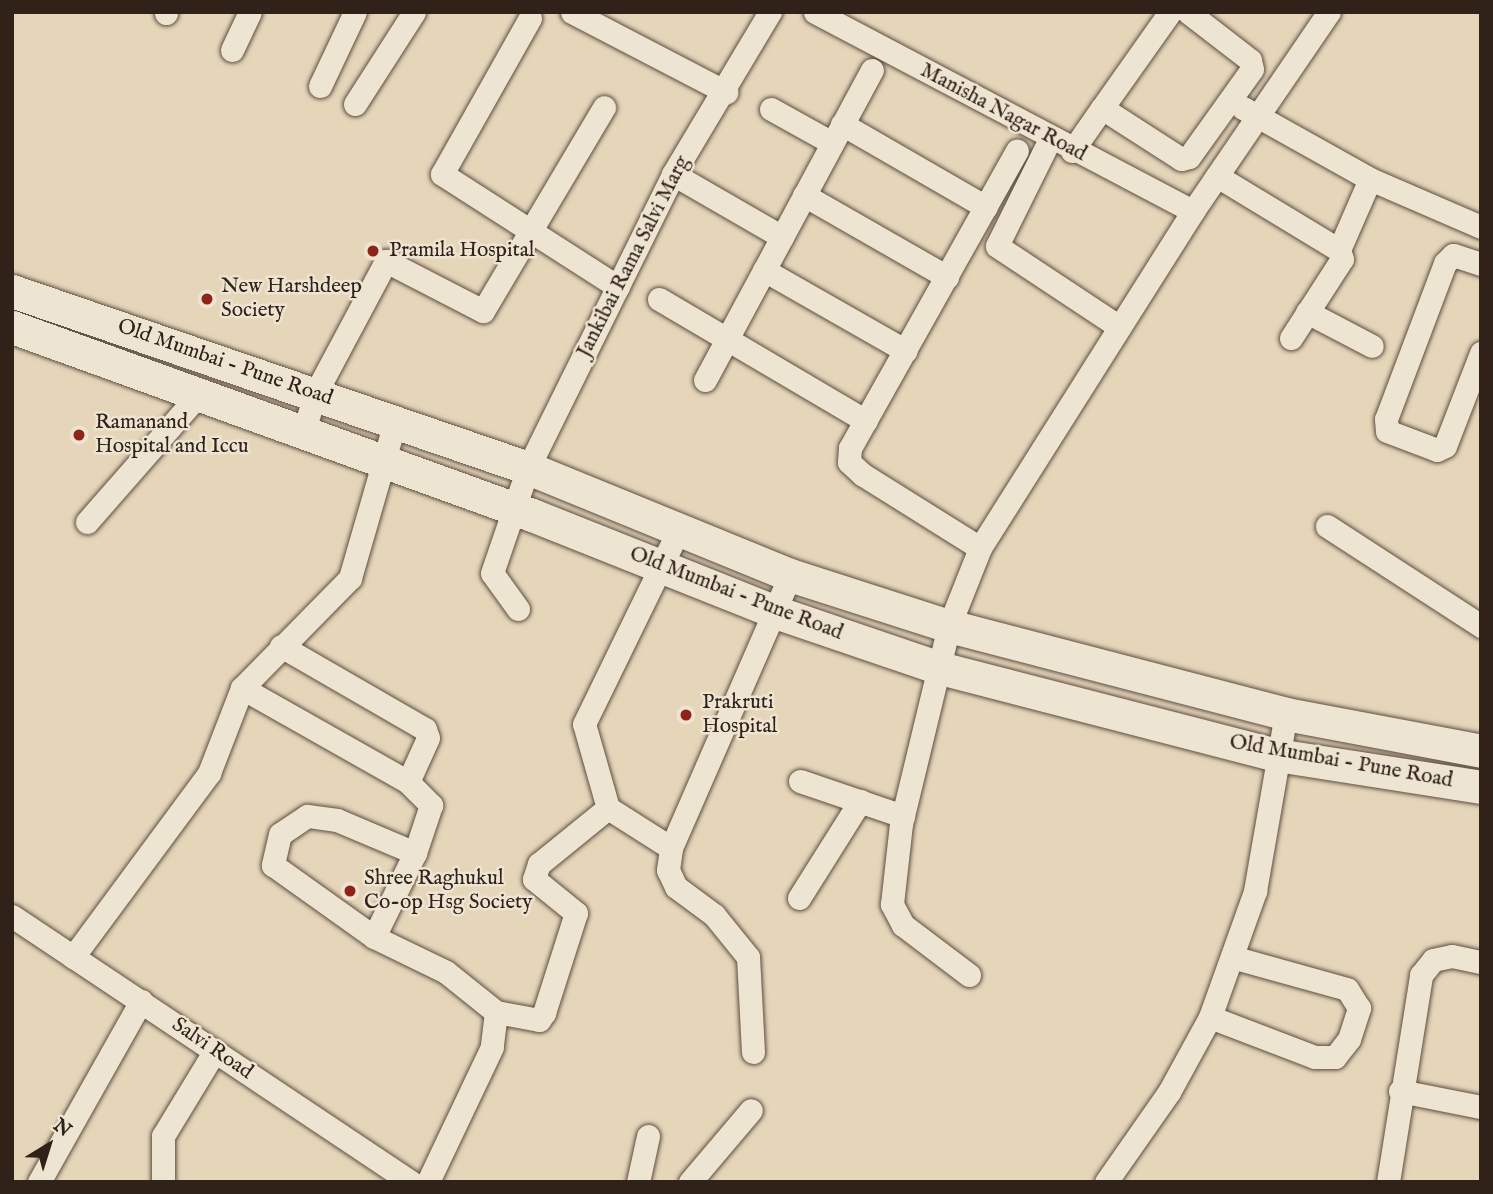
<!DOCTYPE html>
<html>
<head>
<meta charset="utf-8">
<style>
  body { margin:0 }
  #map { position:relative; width:1493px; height:1194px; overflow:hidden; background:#e5d5b9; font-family:"IM FELL English",serif }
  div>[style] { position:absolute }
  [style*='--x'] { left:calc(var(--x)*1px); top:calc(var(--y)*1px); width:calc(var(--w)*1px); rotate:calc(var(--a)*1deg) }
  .roads { filter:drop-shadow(0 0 2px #5d4e41) drop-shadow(0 0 2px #5d4e41) }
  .street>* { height:23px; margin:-11.5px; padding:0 11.5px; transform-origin:11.5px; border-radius:11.5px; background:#eee4d2 }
  .secondary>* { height:33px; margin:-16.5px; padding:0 16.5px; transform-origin:16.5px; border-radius:16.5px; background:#eee4d2 }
  .dots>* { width:19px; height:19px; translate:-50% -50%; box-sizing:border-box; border:4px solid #eee4d2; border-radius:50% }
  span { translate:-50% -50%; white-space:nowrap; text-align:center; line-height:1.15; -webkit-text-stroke:5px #eee4d2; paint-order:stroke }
  .street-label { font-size:21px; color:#302119 }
  .poi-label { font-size:21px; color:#302119 }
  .left { translate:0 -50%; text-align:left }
  .frame { position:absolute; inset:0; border:14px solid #302119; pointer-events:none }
  .north { position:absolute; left:14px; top:1110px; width:70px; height:70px; -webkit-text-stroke:5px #eee4d2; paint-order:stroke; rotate:38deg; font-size:19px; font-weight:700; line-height:28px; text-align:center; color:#302119 }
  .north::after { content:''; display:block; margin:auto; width:24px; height:32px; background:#302119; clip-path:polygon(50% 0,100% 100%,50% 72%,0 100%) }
</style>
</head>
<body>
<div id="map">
  <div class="roads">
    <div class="street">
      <div style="--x:572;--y:12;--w:174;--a:27.5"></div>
      <div style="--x:815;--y:12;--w:427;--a:27.8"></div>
      <div style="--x:1170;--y:12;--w:118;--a:125.3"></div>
      <div style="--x:1102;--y:108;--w:94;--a:32.8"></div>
      <div style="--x:1181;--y:159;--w:8;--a:-14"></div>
      <div style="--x:1189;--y:157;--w:108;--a:-54.4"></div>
      <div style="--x:1252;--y:69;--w:9;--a:-103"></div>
      <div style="--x:1250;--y:60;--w:78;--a:-142.3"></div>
      <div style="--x:166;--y:13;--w:1;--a:-90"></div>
      <div style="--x:530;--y:18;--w:179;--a:119.4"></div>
      <div style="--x:442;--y:174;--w:209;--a:32.7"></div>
      <div style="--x:232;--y:50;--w:42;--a:-64.7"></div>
      <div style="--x:320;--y:86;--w:82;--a:-64.7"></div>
      <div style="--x:355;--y:104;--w:109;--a:-57.3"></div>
      <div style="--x:1243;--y:108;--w:145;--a:29.2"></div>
      <div style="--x:1370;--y:179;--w:121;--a:23.4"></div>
      <div style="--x:771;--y:109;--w:70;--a:29.1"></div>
      <div style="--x:842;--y:124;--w:166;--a:30"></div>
      <div style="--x:1050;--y:139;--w:119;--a:116.4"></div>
      <div style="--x:997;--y:246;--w:145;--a:33.5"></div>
      <div style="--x:1072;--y:151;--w:52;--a:-55.1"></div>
      <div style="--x:673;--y:174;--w:126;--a:30"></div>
      <div style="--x:1217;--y:176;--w:143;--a:31.2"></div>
      <div style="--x:1339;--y:250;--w:77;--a:-66.4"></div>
      <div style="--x:804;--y:195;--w:165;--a:29.8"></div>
      <div style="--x:1481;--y:264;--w:29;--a:-162"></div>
      <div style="--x:1453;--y:255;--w:11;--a:135"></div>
      <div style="--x:1445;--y:263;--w:167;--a:110.7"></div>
      <div style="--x:1386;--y:419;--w:12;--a:85"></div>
      <div style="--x:1387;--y:431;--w:53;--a:20.8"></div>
      <div style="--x:1437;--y:450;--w:9;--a:-27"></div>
      <div style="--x:1445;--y:446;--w:100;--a:-68.8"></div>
      <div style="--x:764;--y:270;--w:163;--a:29.7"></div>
      <div style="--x:659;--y:299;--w:240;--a:30.5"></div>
      <div style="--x:1307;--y:312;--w:73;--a:27.6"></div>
      <div style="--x:1291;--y:338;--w:94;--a:-57.2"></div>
      <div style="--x:1342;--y:259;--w:9;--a:-108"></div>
      <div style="--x:705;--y:380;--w:352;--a:-61.7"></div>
      <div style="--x:303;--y:434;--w:42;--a:-73.3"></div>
      <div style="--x:315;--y:394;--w:151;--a:-61.9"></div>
      <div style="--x:386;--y:261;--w:109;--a:27.3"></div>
      <div style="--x:483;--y:311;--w:237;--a:-59.3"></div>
      <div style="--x:87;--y:522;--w:173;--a:-48.8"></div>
      <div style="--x:1327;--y:526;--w:184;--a:33"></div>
      <div style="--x:980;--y:548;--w:138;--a:-148"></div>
      <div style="--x:863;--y:475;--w:19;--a:-137"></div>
      <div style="--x:849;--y:462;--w:14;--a:-86"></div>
      <div style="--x:850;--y:448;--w:341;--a:-60.7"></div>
      <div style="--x:518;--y:609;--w:44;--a:-125.8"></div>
      <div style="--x:492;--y:573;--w:111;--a:-71.1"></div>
      <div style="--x:528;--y:468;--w:328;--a:-63.7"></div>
      <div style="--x:673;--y:174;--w:189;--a:-59.1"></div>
      <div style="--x:281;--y:646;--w:166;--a:30"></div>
      <div style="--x:425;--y:729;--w:9;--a:72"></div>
      <div style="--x:428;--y:738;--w:48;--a:114.4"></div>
      <div style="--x:242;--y:688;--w:191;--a:29.5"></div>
      <div style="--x:408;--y:782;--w:33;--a:45"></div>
      <div style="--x:431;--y:805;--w:51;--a:108.4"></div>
      <div style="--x:415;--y:853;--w:85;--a:-157.1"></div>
      <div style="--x:337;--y:820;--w:30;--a:-172"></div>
      <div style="--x:307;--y:816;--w:32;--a:146"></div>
      <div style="--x:280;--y:834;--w:32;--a:103"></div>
      <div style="--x:273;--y:865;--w:124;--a:35.5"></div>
      <div style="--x:374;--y:937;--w:80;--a:25.9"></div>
      <div style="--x:446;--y:972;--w:64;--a:38.7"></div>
      <div style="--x:496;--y:1012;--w:35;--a:97"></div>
      <div style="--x:492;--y:1047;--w:149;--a:115.4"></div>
      <div style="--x:800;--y:781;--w:109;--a:18.8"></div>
      <div style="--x:671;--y:848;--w:75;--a:-147.6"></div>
      <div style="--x:608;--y:808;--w:87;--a:-105.9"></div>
      <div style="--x:584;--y:724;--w:215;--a:-64"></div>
      <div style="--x:799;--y:898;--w:115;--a:-57.8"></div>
      <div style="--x:12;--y:916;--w:480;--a:33.7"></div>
      <div style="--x:374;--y:937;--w:93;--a:-64"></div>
      <div style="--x:73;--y:957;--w:229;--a:-53.5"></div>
      <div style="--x:209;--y:773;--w:91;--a:-68.8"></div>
      <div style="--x:242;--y:688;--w:154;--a:-45.5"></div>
      <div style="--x:350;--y:578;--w:162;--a:-73.9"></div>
      <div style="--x:969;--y:975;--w:83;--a:-142.9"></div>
      <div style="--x:903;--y:925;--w:24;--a:-118"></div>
      <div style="--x:892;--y:904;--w:81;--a:-83.6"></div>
      <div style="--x:901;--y:824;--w:204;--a:-76.4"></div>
      <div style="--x:949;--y:626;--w:84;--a:-68.3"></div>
      <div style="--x:980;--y:548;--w:399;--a:-57.7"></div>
      <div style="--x:1193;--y:211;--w:241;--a:-55.7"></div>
      <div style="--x:496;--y:1012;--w:44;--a:10.5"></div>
      <div style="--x:539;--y:1020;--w:9;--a:-54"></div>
      <div style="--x:544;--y:1013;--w:105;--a:-72.3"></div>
      <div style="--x:576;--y:913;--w:54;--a:-141"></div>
      <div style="--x:534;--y:879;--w:16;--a:-72"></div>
      <div style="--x:539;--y:864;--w:89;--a:-39.1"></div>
      <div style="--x:1210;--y:1017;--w:112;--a:20.9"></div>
      <div style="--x:1315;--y:1057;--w:20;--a:0"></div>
      <div style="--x:1335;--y:1057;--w:23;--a:-52"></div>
      <div style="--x:1349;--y:1039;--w:33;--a:-72"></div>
      <div style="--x:1359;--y:1008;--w:22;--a:-122"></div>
      <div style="--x:1347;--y:989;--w:119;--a:-164.5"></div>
      <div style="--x:753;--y:1052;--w:95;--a:-93"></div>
      <div style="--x:748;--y:957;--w:54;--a:-129"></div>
      <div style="--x:714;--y:915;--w:47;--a:-143.6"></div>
      <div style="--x:676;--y:887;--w:19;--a:-115"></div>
      <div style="--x:668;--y:870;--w:22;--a:-82"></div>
      <div style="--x:671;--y:848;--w:298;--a:-66.4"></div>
      <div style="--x:1400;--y:1091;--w:83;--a:11.2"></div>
      <div style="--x:39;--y:1182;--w:208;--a:-60.6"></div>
      <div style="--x:163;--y:1182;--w:46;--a:-90"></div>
      <div style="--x:163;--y:1136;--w:98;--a:-58.7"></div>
      <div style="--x:638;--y:1182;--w:47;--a:-77.7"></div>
      <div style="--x:690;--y:1182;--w:94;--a:-49.7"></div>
      <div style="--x:1106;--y:1182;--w:110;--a:-55"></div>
      <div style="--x:1169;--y:1092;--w:85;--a:-61.3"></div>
      <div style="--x:1210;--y:1017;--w:134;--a:-70.3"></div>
      <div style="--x:1255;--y:891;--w:180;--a:-80.1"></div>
      <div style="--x:1388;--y:1182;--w:210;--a:-80.9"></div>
      <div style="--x:1421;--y:975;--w:19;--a:-51"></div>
      <div style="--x:1433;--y:960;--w:19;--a:-12"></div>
      <div style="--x:1452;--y:956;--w:30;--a:12"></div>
    </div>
    <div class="secondary">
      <div style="--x:12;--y:291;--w:546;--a:18.93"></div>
      <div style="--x:528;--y:468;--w:283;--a:22.2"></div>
      <div style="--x:790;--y:575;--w:167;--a:17.8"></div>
      <div style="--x:949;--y:626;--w:348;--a:14.6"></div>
      <div style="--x:1286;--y:714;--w:198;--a:10.7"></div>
      <div style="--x:12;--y:327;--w:553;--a:19.88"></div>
      <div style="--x:532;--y:515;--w:265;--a:21.7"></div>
      <div style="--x:778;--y:613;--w:171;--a:18.8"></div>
      <div style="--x:940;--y:668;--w:348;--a:14.5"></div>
      <div style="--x:1277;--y:755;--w:206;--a:8.9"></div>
    </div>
  </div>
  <div class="dots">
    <div style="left:373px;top:251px;background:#8f2418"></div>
    <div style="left:207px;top:299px;background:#8f2418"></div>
    <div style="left:79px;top:435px;background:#8f2418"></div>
    <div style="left:686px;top:715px;background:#8f2418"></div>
    <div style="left:350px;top:891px;background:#8f2418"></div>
  </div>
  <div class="street-label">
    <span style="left:1003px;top:113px;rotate:28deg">Manisha Nagar Road</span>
    <span style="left:634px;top:257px;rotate:-63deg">Jankibai Rama Salvi Marg</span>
    <span style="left:225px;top:363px;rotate:19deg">Old Mumbai - Pune Road</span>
    <span style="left:736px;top:594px;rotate:21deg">Old Mumbai - Pune Road</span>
    <span style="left:1341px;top:762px;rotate:10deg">Old Mumbai - Pune Road</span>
    <span style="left:212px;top:1049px;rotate:34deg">Salvi Road</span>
  </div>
  <div class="poi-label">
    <span class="left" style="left:389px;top:251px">Pramila Hospital</span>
    <span class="left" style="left:221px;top:299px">New Harshdeep<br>Society</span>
    <span class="left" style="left:95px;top:435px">Ramanand<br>Hospital and Iccu</span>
    <span class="left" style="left:702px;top:715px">Prakruti<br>Hospital</span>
    <span class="left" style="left:364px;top:891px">Shree Raghukul<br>Co-op Hsg Society</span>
  </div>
  <div class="frame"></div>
  <div class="north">N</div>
</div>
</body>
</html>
